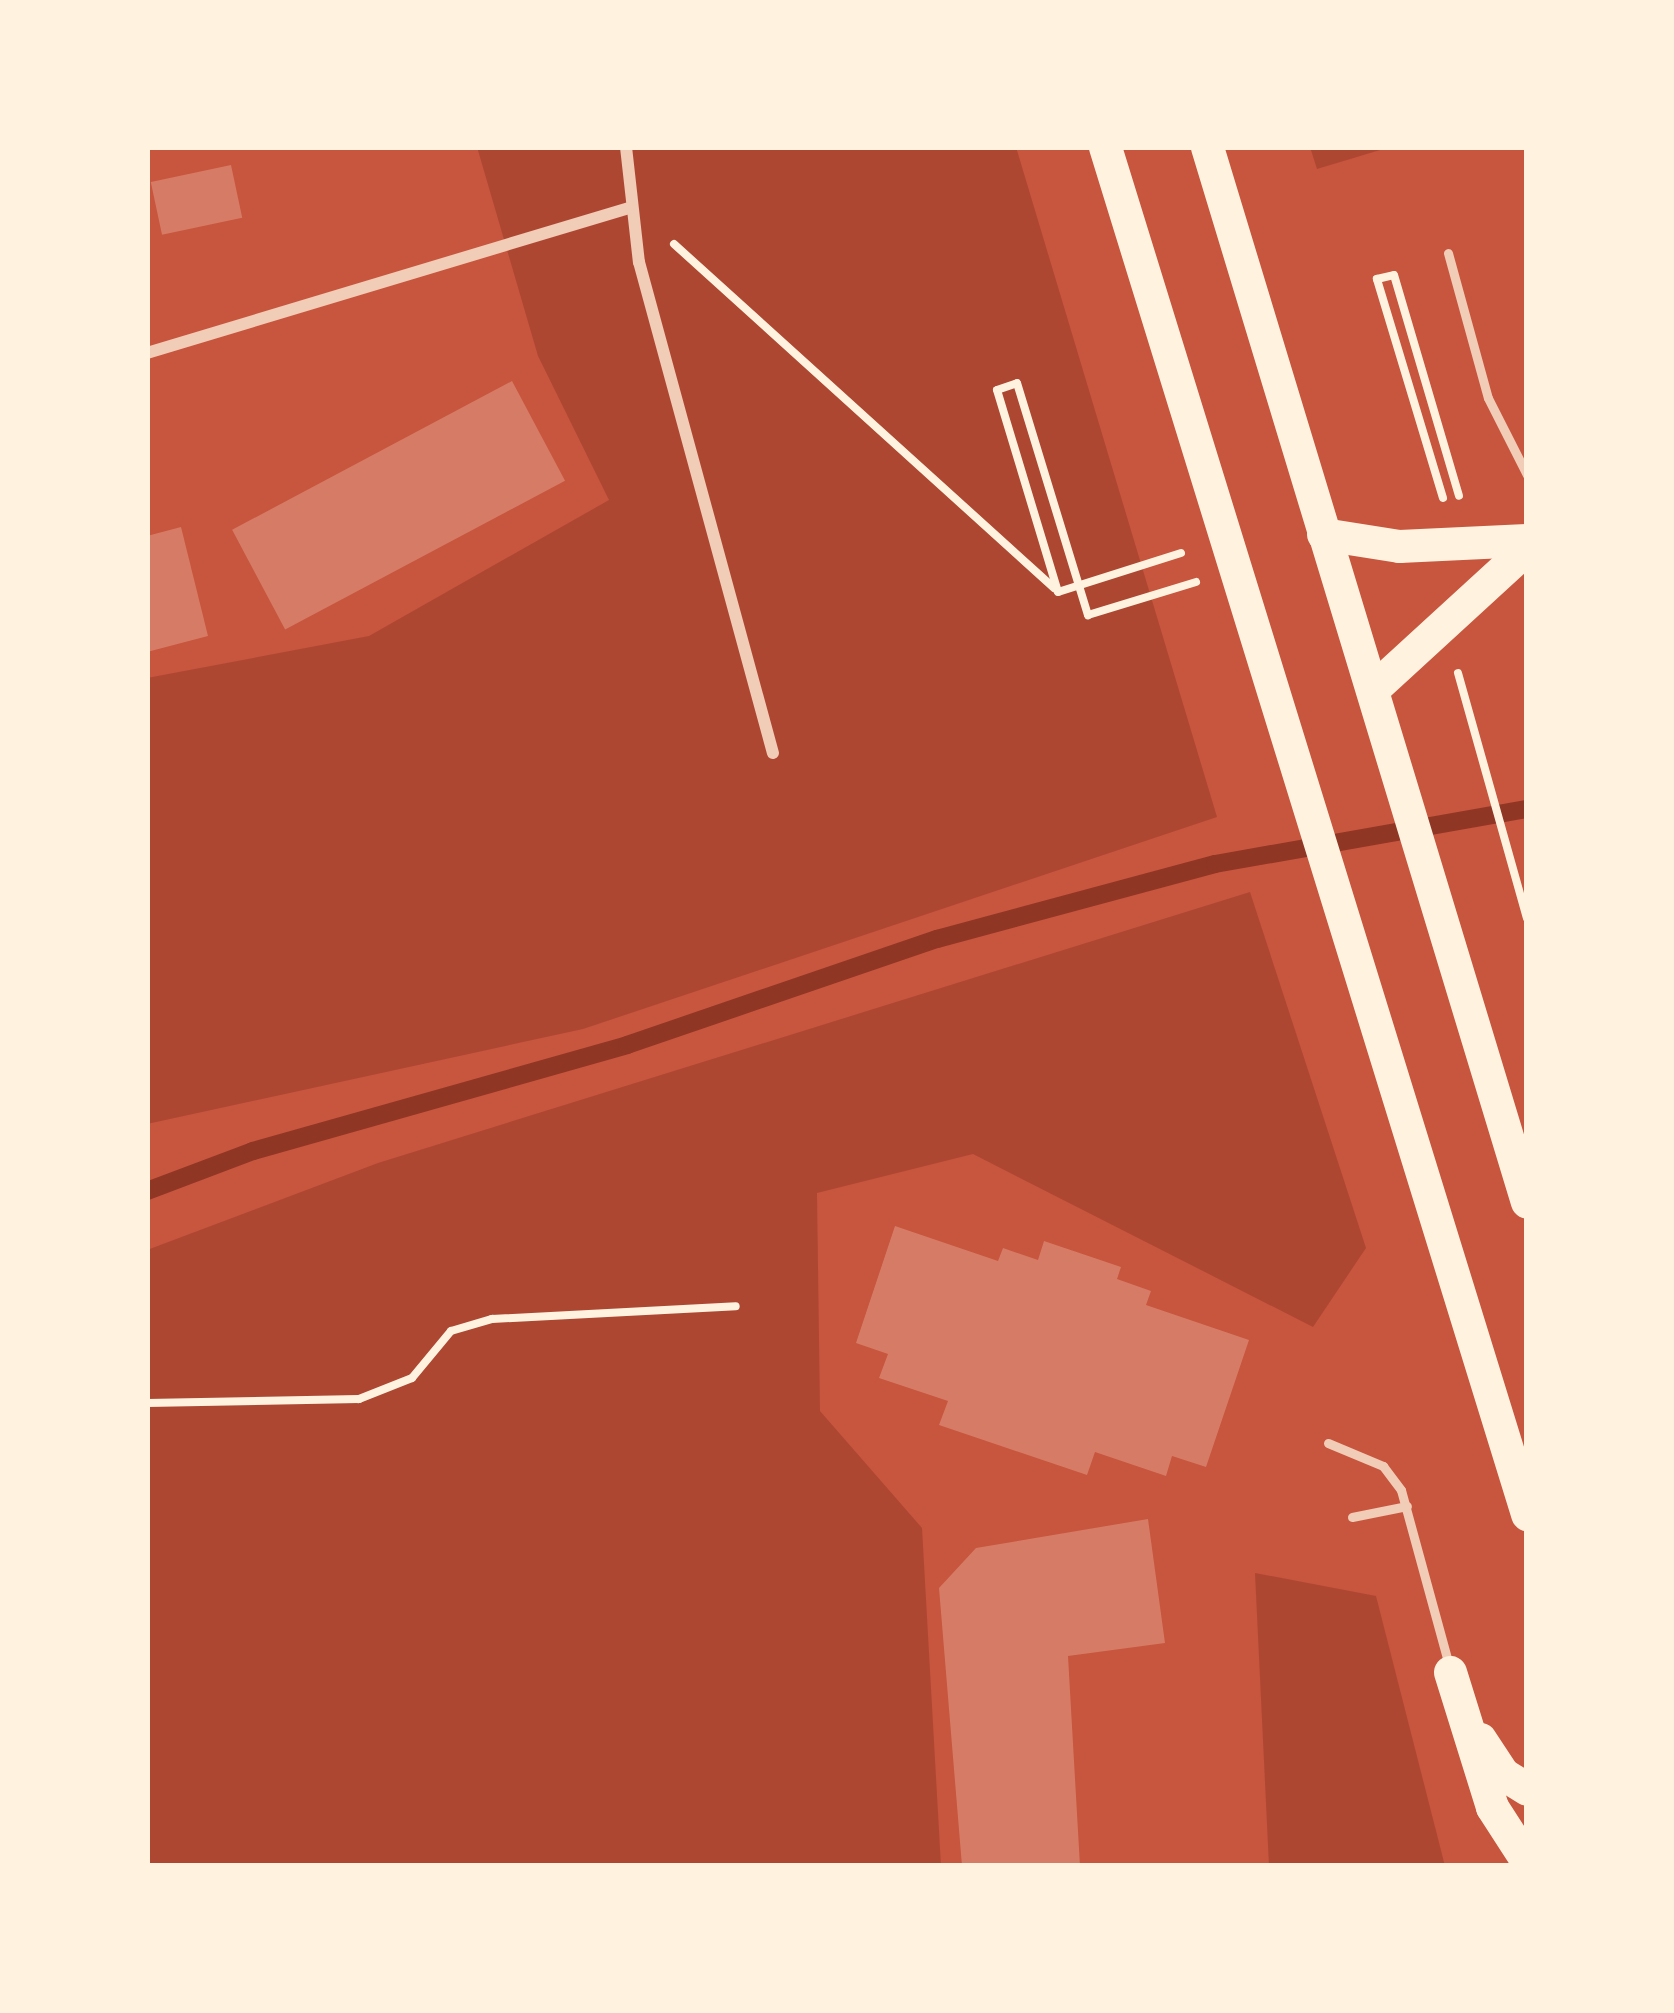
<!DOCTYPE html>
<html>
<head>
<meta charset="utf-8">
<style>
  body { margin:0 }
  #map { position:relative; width:1674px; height:2013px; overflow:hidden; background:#c8553d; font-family:"IBM Plex Sans",sans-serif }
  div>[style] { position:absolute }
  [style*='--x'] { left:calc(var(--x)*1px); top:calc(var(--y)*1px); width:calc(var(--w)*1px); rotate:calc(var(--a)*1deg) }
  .green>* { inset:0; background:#ae4732 }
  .stream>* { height:18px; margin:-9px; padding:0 9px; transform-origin:9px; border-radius:9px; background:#8f3625 }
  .building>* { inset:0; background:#d67c66; transform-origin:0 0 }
  .path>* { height:8px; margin:-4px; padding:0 4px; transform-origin:4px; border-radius:4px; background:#fff3e0 }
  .service>* { height:9px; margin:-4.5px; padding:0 4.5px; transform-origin:4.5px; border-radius:4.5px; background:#f1ccb7 }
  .minor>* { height:12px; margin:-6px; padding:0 6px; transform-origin:6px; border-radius:6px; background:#f1ccb7 }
  .trunk>* { height:33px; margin:-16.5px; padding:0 16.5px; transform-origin:16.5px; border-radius:16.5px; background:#fff3e0 }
  span { translate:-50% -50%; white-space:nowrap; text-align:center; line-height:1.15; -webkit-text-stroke:12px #fff3e0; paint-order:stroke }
  .frame { position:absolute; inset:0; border:150px solid #fff3e0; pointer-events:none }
</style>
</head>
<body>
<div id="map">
  <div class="green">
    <div style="clip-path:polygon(477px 147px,1016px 147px,1217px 817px,583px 1029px,147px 1124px,147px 678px,369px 636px,609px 500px,538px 356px)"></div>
    <div style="clip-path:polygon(1310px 147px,1390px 147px,1317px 169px)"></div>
    <div style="clip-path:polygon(1250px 892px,1366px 1248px,1313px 1327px,973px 1154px,817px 1193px,820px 1411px,922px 1528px,941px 1866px,147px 1866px,147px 1250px,378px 1163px)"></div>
    <div style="clip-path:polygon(1255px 1573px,1376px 1596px,1445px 1866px,1269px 1866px)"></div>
  </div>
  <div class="stream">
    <div style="--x:147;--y:1191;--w:113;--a:-20.7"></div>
    <div style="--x:253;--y:1151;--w:389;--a:-15.8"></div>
    <div style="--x:627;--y:1045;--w:328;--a:-18.9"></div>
    <div style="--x:937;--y:939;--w:288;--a:-15.1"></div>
    <div style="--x:1215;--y:864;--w:317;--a:-10"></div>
  </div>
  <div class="building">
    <div style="left:231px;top:165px;width:54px;height:82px;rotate:78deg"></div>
    <div style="left:512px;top:381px;width:113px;height:317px;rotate:62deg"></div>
    <div style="clip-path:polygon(181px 527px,208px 636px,147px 652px,147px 536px)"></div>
    <div style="clip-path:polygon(895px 1226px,998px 1261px,1003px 1248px,1038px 1260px,1044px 1241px,1121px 1267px,1117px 1279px,1151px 1291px,1146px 1305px,1249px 1340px,1206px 1467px,1172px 1456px,1166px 1476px,1095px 1452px,1087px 1475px,939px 1425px,948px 1401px,879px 1378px,888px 1354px,856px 1343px)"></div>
    <div style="clip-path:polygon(1148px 1519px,1165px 1643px,1068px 1656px,1080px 1866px,962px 1866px,939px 1588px,976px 1548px)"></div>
  </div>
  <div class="path">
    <div style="--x:674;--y:244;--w:513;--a:42.15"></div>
    <div style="--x:1443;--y:498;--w:229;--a:-106.8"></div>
    <div style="--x:1377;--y:279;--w:17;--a:-13"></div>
    <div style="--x:1394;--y:275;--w:230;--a:73.6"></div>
    <div style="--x:1181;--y:553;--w:129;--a:162.4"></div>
    <div style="--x:1058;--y:592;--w:211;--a:-106.8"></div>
    <div style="--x:997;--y:390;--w:21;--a:-19"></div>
    <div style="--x:1017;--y:383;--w:243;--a:73"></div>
    <div style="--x:1088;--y:615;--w:113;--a:-17"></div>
    <div style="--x:1458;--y:673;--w:255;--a:74.3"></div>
    <div style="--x:147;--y:1403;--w:212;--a:-1.1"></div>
    <div style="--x:359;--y:1399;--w:57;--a:-21.6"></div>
    <div style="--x:412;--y:1378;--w:61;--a:-50.3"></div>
    <div style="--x:451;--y:1331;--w:43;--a:-16.3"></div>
    <div style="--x:492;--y:1319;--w:244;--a:-3"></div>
  </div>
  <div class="service">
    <div style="--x:1448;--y:253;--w:150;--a:74.6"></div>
    <div style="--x:1488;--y:398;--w:86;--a:63.1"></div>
    <div style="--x:1328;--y:1443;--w:60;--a:22.7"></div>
    <div style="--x:1383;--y:1466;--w:30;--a:53"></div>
    <div style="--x:1401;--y:1490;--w:182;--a:74.7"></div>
    <div style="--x:1352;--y:1517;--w:56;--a:-11.3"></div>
  </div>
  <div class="minor">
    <div style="--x:626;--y:147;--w:116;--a:83.6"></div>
    <div style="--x:639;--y:262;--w:509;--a:74.74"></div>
    <div style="--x:147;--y:353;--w:506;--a:-16.75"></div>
  </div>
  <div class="trunk">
    <div style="--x:1105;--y:147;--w:1431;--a:72.84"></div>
    <div style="--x:1207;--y:147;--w:1102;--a:73.13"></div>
    <div style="--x:1323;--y:534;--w:77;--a:9"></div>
    <div style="--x:1399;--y:546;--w:128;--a:-2.7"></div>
    <div style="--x:1374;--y:688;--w:207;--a:-42.5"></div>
    <div style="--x:1450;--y:1672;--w:141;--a:72.7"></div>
    <div style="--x:1492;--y:1807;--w:64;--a:57.1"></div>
    <div style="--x:1480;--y:1739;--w:42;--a:56.7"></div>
    <div style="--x:1503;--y:1774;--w:28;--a:32"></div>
  </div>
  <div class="frame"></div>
</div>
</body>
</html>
